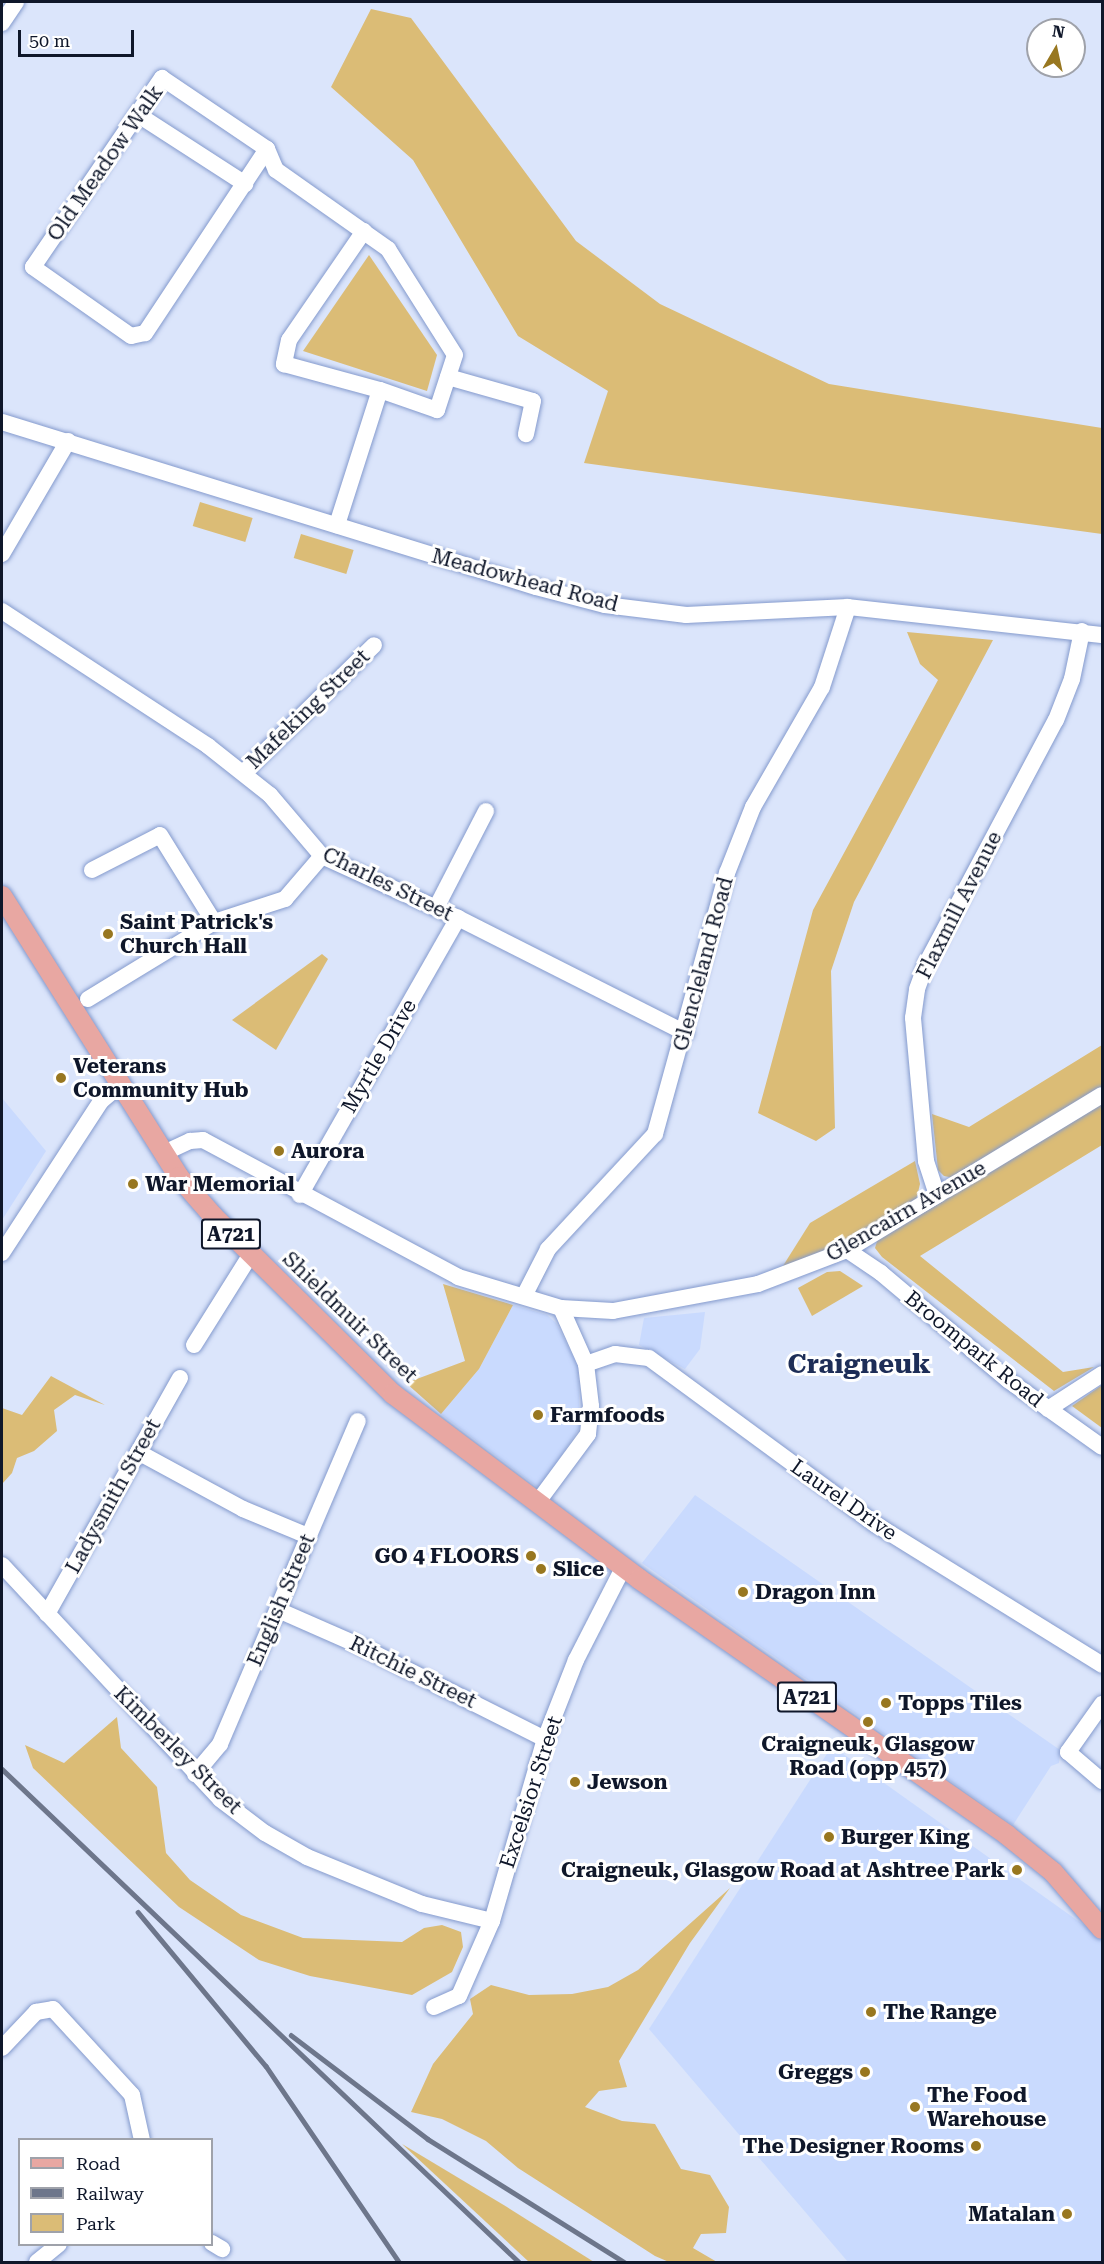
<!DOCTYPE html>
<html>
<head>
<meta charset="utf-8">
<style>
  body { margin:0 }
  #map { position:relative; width:1104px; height:2264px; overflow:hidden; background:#dbe5fb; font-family:"Roboto Serif",serif }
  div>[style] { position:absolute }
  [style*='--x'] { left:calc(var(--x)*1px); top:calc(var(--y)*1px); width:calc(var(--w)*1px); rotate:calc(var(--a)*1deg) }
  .built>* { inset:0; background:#c9dafe }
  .green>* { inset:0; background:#dbbc76; transform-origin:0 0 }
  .roads { filter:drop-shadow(0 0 2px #849acd) drop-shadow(0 0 2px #849acd) }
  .minor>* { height:16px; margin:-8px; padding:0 8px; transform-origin:8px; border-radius:8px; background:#fff }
  .major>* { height:20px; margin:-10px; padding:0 10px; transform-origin:10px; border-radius:10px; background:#e8a7a2 }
  .rail>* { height:4.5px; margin:-2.25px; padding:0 2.25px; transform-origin:2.25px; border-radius:2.25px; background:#6d768b }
  .dots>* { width:16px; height:16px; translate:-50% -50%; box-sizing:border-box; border:3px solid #fff; border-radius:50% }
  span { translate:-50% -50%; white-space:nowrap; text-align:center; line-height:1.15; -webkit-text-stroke:6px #fff; paint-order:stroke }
  .shield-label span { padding:2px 4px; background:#fff; border:2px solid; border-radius:4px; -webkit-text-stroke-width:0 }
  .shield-label { font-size:20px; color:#0f172a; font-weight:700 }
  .street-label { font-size:21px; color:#0f172a }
  .poi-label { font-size:21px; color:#0f172a; font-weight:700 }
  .left { translate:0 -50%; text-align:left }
  .right { translate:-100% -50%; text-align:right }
  .district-label { font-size:27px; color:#1d2d57; font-weight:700 }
  .frame { position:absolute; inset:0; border:3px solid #0f172a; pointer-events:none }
  .legend { position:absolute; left:18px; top:2138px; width:195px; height:108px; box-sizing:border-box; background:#fff; border:2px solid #9fa2aa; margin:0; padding:8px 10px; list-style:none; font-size:18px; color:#0f172a }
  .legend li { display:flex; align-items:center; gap:12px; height:30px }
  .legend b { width:30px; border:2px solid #9fa2aa }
  .north { position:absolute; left:1026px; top:18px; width:60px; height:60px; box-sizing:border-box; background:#fff; border:2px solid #9fa2aa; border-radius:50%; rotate:9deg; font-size:16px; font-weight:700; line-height:24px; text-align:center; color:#0f172a }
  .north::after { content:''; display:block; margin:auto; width:21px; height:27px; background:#987720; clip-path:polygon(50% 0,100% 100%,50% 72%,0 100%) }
  .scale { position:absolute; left:18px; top:30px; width:116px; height:27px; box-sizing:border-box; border:3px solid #0f172a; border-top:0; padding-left:8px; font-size:18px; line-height:21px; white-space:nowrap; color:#0f172a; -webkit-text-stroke:4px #fff; paint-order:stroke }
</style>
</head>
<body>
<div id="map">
  <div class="built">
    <div style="clip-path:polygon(2px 1098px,46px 1151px,2px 1220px)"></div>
    <div style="clip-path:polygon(513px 1305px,547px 1315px,556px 1323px,578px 1366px,580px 1427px,540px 1489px,441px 1414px,479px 1369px)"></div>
    <div style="clip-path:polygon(705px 1312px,700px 1349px,685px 1369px,639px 1345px,644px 1318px)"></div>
    <div style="clip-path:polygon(695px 1495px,1060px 1750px,1059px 1763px,1051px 1766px,1013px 1825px,642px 1563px)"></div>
    <div style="clip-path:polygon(832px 1746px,1102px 1938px,1102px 2262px,848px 2262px,649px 2029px)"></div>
  </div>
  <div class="green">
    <div style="clip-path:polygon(371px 9px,411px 18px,576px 241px,660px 304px,829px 384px,1102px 428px,1102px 534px,584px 463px,608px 391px,518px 336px,413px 160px,331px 87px)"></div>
    <div style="clip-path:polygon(369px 255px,437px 355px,427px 391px,303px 351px)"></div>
    <div style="left:200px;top:502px;width:55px;height:25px;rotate:17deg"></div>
    <div style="left:301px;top:534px;width:55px;height:25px;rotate:17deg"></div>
    <div style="clip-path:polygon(907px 632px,993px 640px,854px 902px,831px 971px,835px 1128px,816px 1141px,758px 1113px,813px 910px,938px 680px,920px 664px)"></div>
    <div style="clip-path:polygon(322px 954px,328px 959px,276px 1050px,232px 1020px)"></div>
    <div style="clip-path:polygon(1102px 1045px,1102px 1089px,954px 1178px,944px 1176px,938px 1170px,932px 1114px,969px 1127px)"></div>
    <div style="clip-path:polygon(1102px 1102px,1102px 1145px,920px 1256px,1063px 1372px,1094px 1367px,1054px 1391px,882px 1257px,875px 1248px,878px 1238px)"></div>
    <div style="clip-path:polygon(915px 1161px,920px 1184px,916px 1201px,796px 1266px,781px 1269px,810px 1223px)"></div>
    <div style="clip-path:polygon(840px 1271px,863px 1286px,812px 1316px,798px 1288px,827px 1272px)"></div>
    <div style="clip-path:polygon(443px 1284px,513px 1305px,479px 1369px,441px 1414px,406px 1383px,465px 1361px)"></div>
    <div style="clip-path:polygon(51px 1376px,105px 1405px,75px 1395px,54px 1410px,57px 1431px,34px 1451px,17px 1458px,12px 1473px,2px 1484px,2px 1408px,22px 1415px)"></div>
    <div style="clip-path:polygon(1102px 1385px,1102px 1428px,1072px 1406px)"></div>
    <div style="clip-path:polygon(117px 1717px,121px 1748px,157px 1787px,166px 1853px,190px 1880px,241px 1915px,303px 1938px,402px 1942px,424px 1928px,442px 1925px,461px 1932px,463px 1947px,452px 1972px,412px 1995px,310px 1976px,259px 1960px,179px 1907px,33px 1768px,25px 1745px,64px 1763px)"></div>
    <div style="clip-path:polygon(730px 1888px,690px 1943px,619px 2061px,627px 2087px,599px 2091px,585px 2107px,622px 2121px,655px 2124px,681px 2169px,710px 2175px,729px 2207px,726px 2233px,701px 2234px,693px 2248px,717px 2262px,669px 2262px,655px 2256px,518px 2168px,486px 2141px,442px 2119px,411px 2112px,433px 2064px,473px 2014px,470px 1999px,491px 1985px,529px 1995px,572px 1994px,608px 1987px,638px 1970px)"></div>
    <div style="clip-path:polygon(402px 2144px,507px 2207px,594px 2262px,529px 2262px)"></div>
  </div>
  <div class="roads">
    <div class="minor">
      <div style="--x:2;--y:23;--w:25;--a:-56"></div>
      <div style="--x:162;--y:78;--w:127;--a:34.1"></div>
      <div style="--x:267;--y:149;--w:221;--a:123.5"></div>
      <div style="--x:145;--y:333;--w:14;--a:168"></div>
      <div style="--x:131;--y:336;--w:120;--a:-144.9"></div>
      <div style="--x:33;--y:267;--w:229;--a:-55.7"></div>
      <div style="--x:137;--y:114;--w:129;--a:32.9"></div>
      <div style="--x:267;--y:149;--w:23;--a:67"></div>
      <div style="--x:276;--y:170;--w:137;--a:35.2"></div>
      <div style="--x:388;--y:249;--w:125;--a:57.7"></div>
      <div style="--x:455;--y:355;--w:58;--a:108.1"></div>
      <div style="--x:437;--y:410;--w:60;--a:-160.7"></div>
      <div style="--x:380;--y:390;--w:142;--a:107.7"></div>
      <div style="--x:364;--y:231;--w:132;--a:124.5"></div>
      <div style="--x:289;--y:340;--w:25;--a:102"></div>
      <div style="--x:284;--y:364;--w:99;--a:15.2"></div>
      <div style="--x:448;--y:377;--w:88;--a:15.8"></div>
      <div style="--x:533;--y:401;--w:34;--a:102"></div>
      <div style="--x:2;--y:422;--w:559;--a:17.17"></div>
      <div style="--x:536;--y:587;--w:71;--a:14.6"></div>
      <div style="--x:605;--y:605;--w:82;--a:7"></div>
      <div style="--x:686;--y:615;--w:162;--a:-2.8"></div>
      <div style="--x:848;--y:607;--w:256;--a:6.3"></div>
      <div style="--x:2;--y:554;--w:131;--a:-59.7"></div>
      <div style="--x:2;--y:611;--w:246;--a:33.2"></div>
      <div style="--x:208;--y:746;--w:79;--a:38.3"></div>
      <div style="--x:270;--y:795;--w:80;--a:49.6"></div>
      <div style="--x:322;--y:856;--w:149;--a:24.5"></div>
      <div style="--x:458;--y:918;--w:255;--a:26.8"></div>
      <div style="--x:243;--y:773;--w:183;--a:-44.3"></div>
      <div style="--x:92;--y:870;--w:76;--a:-27.2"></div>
      <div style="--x:160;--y:835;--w:102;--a:58.2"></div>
      <div style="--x:436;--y:908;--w:109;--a:-62.7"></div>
      <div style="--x:88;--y:999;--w:148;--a:-31.4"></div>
      <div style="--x:214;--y:922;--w:75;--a:-17.9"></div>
      <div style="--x:285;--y:899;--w:57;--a:-49.3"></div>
      <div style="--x:164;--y:1153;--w:29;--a:-25"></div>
      <div style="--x:190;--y:1141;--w:13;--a:-4"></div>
      <div style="--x:203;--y:1140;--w:289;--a:28.2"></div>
      <div style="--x:458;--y:1277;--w:108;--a:16.8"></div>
      <div style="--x:561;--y:1308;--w:52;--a:3.3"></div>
      <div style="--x:613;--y:1311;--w:147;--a:-10.5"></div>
      <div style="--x:758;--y:1284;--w:95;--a:-20.9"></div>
      <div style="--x:847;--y:1250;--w:298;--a:-31.3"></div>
      <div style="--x:300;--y:1195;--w:319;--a:-60.3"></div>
      <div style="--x:937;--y:1195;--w:36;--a:-108"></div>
      <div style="--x:926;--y:1161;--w:144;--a:-95.2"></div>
      <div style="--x:913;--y:1018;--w:29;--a:-82"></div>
      <div style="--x:917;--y:989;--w:27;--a:-70"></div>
      <div style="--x:926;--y:964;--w:276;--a:-62"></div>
      <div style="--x:1056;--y:720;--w:44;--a:-68.7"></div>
      <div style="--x:1072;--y:679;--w:49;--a:-78.2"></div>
      <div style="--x:847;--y:1250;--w:41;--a:34.1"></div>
      <div style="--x:881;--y:1273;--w:166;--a:40.1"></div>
      <div style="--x:1008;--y:1380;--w:115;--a:35.5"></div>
      <div style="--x:2;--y:1253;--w:181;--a:-56.9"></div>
      <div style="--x:101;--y:1101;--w:25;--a:-40"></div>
      <div style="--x:524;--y:1296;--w:53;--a:-62.9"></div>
      <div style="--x:548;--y:1249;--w:157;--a:-47.1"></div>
      <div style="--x:655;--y:1134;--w:271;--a:-74.6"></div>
      <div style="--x:727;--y:873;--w:71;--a:-68.5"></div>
      <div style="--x:753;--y:807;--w:138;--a:-60.1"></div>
      <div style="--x:822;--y:687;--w:84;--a:-72"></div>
      <div style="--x:194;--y:1345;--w:107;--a:-57.9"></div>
      <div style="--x:586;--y:1364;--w:31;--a:-19"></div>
      <div style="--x:615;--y:1354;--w:34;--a:7"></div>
      <div style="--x:649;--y:1358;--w:280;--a:36.3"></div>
      <div style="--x:875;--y:1524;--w:267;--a:31.8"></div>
      <div style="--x:1048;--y:1409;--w:64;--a:-32.9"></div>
      <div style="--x:138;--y:1452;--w:119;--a:28.5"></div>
      <div style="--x:243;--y:1509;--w:70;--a:22.6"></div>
      <div style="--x:537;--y:1503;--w:86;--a:-53.5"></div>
      <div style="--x:588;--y:1434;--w:28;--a:-84"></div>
      <div style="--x:591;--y:1406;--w:42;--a:-96.8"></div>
      <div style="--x:586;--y:1364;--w:61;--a:-114.1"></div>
      <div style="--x:2;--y:1565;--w:320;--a:47"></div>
      <div style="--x:220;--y:1799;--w:56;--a:37.1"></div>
      <div style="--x:265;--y:1833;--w:48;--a:29.7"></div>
      <div style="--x:307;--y:1857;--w:124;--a:22.2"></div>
      <div style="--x:422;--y:1904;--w:72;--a:13.7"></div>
      <div style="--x:278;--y:1610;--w:90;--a:23.7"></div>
      <div style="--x:360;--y:1646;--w:207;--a:26.7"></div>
      <div style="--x:47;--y:1614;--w:271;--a:-60.6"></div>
      <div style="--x:1102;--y:1704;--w:59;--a:125.3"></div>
      <div style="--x:1068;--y:1752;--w:45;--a:40.5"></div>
      <div style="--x:195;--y:1774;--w:39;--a:-50"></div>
      <div style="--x:220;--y:1744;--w:351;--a:-66.9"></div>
      <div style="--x:434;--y:2007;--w:27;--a:-24"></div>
      <div style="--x:459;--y:1996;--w:82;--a:-66.3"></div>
      <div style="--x:492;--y:1921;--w:190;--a:-73.8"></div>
      <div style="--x:545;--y:1739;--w:85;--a:-68.6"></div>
      <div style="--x:576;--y:1660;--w:103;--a:-62.9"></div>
      <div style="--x:2;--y:2048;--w:50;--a:-46.6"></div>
      <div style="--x:36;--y:2012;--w:17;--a:-10"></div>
      <div style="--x:53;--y:2009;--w:117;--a:47.4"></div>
      <div style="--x:132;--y:2095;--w:46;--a:77.5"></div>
      <div style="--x:212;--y:2243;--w:12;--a:31"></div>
      <div style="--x:37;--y:2262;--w:28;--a:-39"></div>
    </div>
    <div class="major">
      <div style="--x:2;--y:896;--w:332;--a:57.8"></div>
      <div style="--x:179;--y:1177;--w:52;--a:48.9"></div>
      <div style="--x:213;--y:1216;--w:253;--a:44.7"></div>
      <div style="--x:393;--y:1394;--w:308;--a:36.9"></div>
      <div style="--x:639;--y:1579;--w:448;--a:34.8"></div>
      <div style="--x:1007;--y:1835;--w:59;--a:38.8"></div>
      <div style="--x:1053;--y:1872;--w:75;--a:49.3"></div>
    </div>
  </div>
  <div class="rail">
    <div style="--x:2;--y:1769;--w:714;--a:43.64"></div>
    <div style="--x:138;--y:1912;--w:200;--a:50.3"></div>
    <div style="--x:266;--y:2066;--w:237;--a:55.8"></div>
    <div style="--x:291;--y:2035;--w:172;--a:37.2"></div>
    <div style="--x:428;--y:2139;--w:231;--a:32.1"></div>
  </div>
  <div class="dots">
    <div style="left:108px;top:934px;background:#987720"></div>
    <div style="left:61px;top:1078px;background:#987720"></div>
    <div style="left:279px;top:1151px;background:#987720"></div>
    <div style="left:133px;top:1184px;background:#987720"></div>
    <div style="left:538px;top:1415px;background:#987720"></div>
    <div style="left:531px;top:1556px;background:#987720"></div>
    <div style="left:541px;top:1569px;background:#987720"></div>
    <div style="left:743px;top:1592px;background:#987720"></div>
    <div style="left:886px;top:1703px;background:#987720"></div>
    <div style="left:868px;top:1722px;background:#987720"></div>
    <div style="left:575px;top:1782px;background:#987720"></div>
    <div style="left:829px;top:1837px;background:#987720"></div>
    <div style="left:1017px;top:1870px;background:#987720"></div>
    <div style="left:871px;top:2012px;background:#987720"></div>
    <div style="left:865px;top:2072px;background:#987720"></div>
    <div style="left:915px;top:2107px;background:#987720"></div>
    <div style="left:976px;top:2146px;background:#987720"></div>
    <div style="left:1067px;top:2214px;background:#987720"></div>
  </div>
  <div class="shield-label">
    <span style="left:231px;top:1234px">A721</span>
    <span style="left:807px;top:1697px">A721</span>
  </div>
  <div class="street-label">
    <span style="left:105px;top:163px;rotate:-55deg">Old Meadow Walk</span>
    <span style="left:525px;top:580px;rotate:15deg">Meadowhead Road</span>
    <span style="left:308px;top:709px;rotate:-44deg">Mafeking Street</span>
    <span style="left:388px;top:884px;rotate:26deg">Charles Street</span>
    <span style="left:959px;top:905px;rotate:-63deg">Flaxmill Avenue</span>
    <span style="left:703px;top:964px;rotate:-75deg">Glencleland Road</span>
    <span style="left:379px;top:1056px;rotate:-60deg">Myrtle Drive</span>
    <span style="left:906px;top:1211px;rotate:-30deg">Glencairn Avenue</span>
    <span style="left:350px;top:1317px;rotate:44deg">Shieldmuir Street</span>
    <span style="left:974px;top:1349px;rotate:39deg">Broompark Road</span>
    <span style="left:113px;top:1496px;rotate:-61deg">Ladysmith Street</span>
    <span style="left:844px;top:1500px;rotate:35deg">Laurel Drive</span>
    <span style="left:281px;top:1600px;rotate:-67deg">English Street</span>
    <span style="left:413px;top:1672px;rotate:26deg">Ritchie Street</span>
    <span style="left:178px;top:1750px;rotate:45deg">Kimberley Street</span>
    <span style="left:531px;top:1792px;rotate:-72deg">Excelsior Street</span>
  </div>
  <div class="poi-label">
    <span class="left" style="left:120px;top:934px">Saint Patrick's<br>Church Hall</span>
    <span class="left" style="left:73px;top:1078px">Veterans<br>Community Hub</span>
    <span class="left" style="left:291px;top:1151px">Aurora</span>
    <span class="left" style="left:145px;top:1184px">War Memorial</span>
    <span class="left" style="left:550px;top:1415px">Farmfoods</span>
    <span class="right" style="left:519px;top:1556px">GO 4 FLOORS</span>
    <span class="left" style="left:553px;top:1569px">Slice</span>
    <span class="left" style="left:755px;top:1592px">Dragon Inn</span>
    <span class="left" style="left:898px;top:1703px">Topps Tiles</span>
    <span style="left:868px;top:1756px">Craigneuk, Glasgow<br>Road (opp 457)</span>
    <span class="left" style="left:587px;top:1782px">Jewson</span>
    <span class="left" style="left:841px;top:1837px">Burger King</span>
    <span class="right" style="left:1005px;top:1870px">Craigneuk, Glasgow Road at Ashtree Park</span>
    <span class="left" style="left:883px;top:2012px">The Range</span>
    <span class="right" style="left:853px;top:2072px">Greggs</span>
    <span class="left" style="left:927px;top:2107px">The Food<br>Warehouse</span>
    <span class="right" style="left:964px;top:2146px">The Designer Rooms</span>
    <span class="right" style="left:1055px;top:2214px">Matalan</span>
  </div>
  <div class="district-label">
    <span style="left:859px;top:1365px">Craigneuk</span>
  </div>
  <div class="frame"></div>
  <ul class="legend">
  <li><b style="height:8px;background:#e8a7a2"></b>Road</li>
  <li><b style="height:8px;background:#6d768b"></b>Railway</li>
  <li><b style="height:16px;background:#dbbc76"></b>Park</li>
  </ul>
  <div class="north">N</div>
  <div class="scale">50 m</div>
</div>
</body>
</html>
